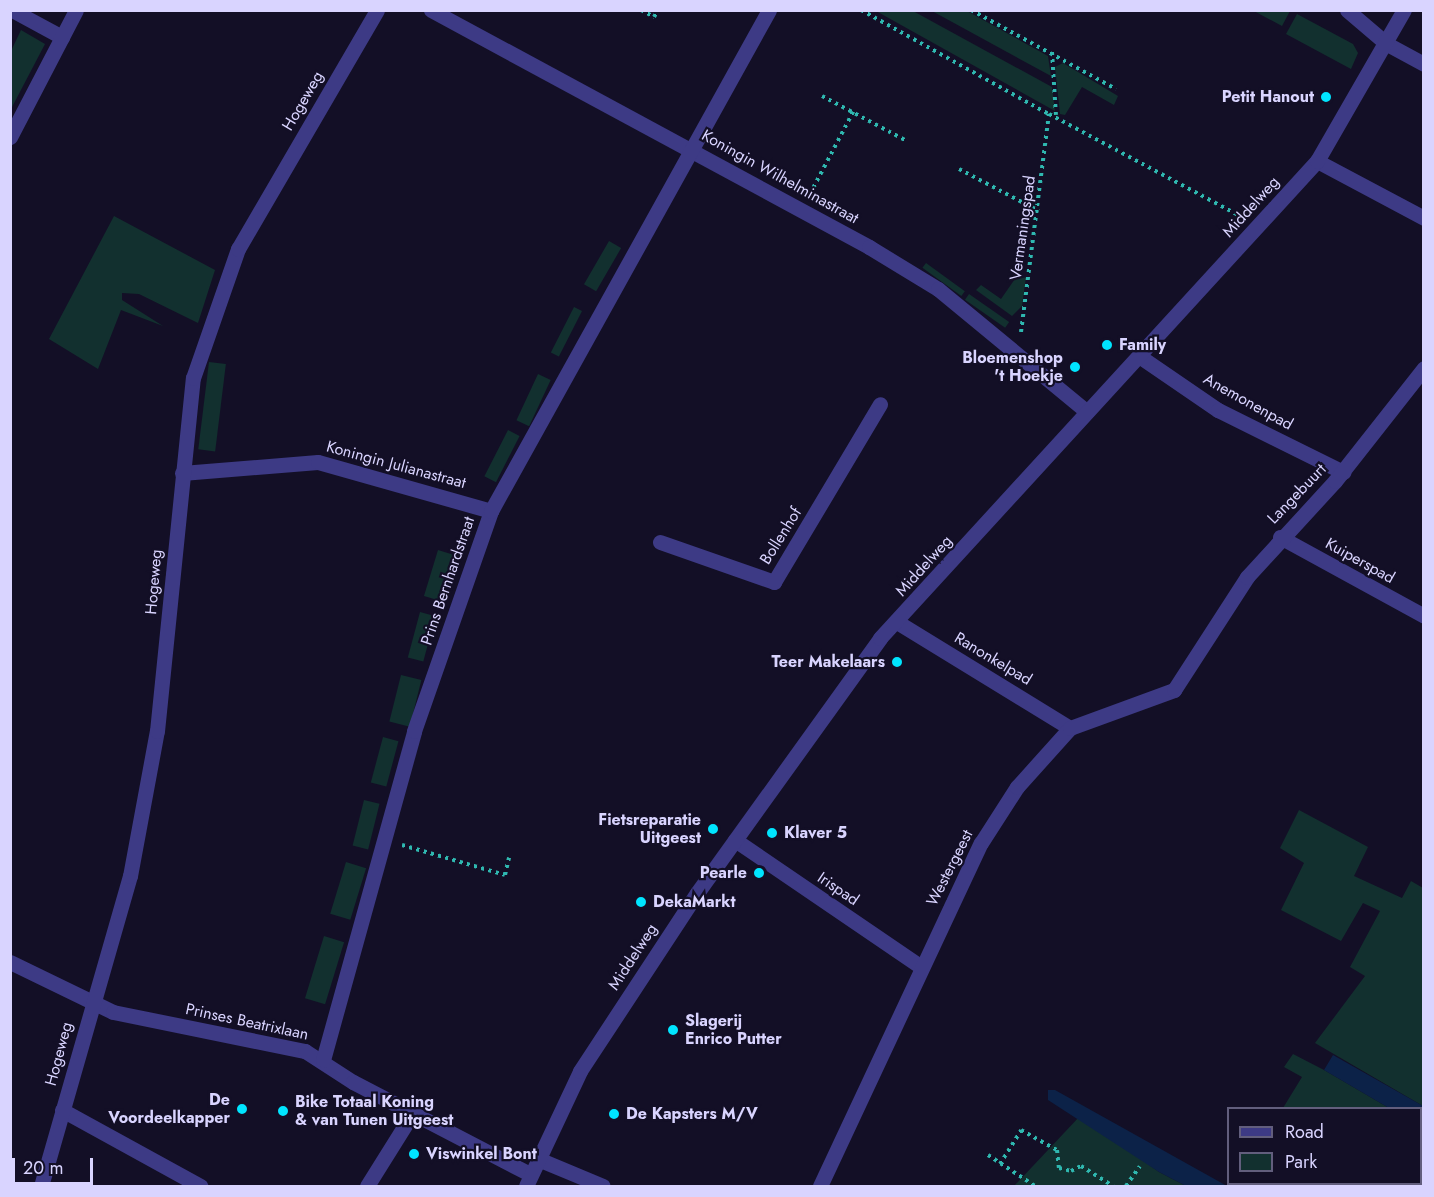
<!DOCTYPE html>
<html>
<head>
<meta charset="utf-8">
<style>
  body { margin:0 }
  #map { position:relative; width:1434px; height:1197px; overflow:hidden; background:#130f26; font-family:Jost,sans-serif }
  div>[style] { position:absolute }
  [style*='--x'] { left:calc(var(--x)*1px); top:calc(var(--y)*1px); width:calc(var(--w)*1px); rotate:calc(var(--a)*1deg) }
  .green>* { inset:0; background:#12302f; transform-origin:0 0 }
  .water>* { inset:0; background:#0c2248 }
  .path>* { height:4px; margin-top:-2px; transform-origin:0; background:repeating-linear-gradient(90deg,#2fb8b0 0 3px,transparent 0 7.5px) }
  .minor>* { height:15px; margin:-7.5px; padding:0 7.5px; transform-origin:7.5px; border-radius:7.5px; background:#3d3a85 }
  .dots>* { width:16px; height:16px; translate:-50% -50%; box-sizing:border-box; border:3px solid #130f26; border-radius:50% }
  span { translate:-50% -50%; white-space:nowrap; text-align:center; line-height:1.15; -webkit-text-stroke:4.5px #130f26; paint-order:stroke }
  .poi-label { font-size:16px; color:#d9d4ff; font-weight:700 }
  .right { translate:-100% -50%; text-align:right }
  .left { translate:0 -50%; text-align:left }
  .street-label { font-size:16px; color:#d9d4ff }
  .frame { position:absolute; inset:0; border:12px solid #d9d4ff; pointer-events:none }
  .legend { position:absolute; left:1227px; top:1107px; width:195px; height:78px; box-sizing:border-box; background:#130f26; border:2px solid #625e7d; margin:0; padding:8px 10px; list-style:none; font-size:18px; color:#d9d4ff }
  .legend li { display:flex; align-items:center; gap:12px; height:30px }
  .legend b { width:30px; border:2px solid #625e7d }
  .scale { position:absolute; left:12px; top:1158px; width:81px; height:27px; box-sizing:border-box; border:3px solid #d9d4ff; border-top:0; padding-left:8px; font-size:18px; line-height:21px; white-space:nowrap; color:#d9d4ff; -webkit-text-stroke:4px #130f26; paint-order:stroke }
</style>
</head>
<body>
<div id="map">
  <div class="green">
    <div style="clip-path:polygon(876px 11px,913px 11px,1052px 87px,1055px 111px)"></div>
    <div style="clip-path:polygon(932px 11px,967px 11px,1048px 56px,1051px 76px)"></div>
    <div style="clip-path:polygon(1254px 11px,1290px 11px,1282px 26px)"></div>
    <div style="clip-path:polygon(1297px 14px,1353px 44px,1358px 53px,1351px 69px,1286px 34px)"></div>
    <div style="clip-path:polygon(21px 30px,45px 44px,11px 109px,11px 51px)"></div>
    <div style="clip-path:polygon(1063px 63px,1118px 96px,1114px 105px,1082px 87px,1065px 115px,1060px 114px,1055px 67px)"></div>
    <div style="clip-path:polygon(114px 216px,215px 270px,198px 323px,139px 294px,122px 293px,122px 300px,163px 326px,121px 310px,98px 369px,49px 339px)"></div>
    <div style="left:609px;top:241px;width:14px;height:50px;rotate:30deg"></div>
    <div style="left:926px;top:263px;width:48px;height:6px;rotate:36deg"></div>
    <div style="clip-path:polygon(1017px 276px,1026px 277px,1022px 306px,1012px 316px,976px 290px,981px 285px,1001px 299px)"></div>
    <div style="left:969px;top:294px;width:49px;height:7px;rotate:35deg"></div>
    <div style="left:574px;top:307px;width:9px;height:51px;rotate:27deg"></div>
    <div style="left:209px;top:362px;width:17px;height:88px;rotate:7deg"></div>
    <div style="left:538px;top:374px;width:14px;height:51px;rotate:25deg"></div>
    <div style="left:508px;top:430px;width:13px;height:52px;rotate:27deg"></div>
    <div style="left:438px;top:550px;width:21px;height:48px;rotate:17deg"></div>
    <div style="left:420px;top:612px;width:16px;height:47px;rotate:15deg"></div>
    <div style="left:401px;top:675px;width:21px;height:48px;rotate:14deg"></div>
    <div style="left:383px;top:737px;width:16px;height:47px;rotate:15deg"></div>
    <div style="left:364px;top:800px;width:16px;height:47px;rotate:14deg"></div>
    <div style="clip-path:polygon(1299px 810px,1368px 847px,1354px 876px,1402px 898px,1411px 881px,1423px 888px,1423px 1106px,1315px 1043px,1365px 976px,1350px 967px,1380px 911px,1363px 903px,1341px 941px,1281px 910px,1304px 863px,1280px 848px)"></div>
    <div style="left:346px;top:862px;width:21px;height:54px;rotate:17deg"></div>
    <div style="left:324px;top:936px;width:21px;height:65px;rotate:17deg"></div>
    <div style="clip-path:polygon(1293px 1054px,1324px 1070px,1389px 1108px,1283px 1108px,1302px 1077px,1284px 1067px)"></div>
    <div style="clip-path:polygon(1080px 1116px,1159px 1172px,1186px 1186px,1014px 1186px)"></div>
    <div style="clip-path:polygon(1421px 1128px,1423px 1186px,1316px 1186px,1420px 1184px)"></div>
  </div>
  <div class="water">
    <div style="clip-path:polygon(1333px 1055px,1423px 1106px,1423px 1129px,1420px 1108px,1389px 1108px,1324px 1070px)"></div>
    <div style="clip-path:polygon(1048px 1090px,1055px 1090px,1227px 1186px,1186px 1186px,1159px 1172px,1048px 1100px)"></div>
  </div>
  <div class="path">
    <div style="--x:641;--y:10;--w:15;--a:28"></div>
    <div style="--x:654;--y:17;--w:8;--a:-60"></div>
    <div style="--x:861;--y:10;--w:215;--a:29"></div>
    <div style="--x:971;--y:10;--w:165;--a:28.6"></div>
    <div style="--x:1052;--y:52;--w:63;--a:86.4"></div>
    <div style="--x:822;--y:96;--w:96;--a:27.9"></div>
    <div style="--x:959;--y:169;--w:90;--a:27.7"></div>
    <div style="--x:810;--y:194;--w:93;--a:-62.3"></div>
    <div style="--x:1021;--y:332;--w:220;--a:-82.7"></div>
    <div style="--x:1049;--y:114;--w:217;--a:28.1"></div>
    <div style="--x:402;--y:845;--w:107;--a:16.2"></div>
    <div style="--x:505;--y:875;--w:18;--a:-77"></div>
    <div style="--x:988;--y:1155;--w:56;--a:33.4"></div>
    <div style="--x:1000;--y:1164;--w:40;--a:-58"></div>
    <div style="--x:1021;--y:1130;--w:41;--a:29.1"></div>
    <div style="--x:1057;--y:1150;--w:18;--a:84"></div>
    <div style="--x:1059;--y:1168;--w:12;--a:14"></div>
    <div style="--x:1071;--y:1171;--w:11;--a:-27"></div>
    <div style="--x:1081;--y:1166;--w:38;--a:32"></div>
    <div style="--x:1126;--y:1186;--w:24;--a:-55"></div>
  </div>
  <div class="minor">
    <div style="--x:12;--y:10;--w:57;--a:28.4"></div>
    <div style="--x:431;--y:10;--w:498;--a:28.4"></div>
    <div style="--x:869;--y:247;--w:81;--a:31.3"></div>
    <div style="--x:938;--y:289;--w:193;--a:39.5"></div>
    <div style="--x:1347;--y:10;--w:52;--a:40.4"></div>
    <div style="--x:1387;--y:44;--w:42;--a:28.4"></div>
    <div style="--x:10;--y:137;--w:143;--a:-62.5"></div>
    <div style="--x:1317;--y:161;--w:121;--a:28"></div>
    <div style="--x:1139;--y:356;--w:96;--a:34.4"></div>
    <div style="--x:1218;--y:410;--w:140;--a:26.4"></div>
    <div style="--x:182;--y:473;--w:136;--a:-4.6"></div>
    <div style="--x:318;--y:462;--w:180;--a:15.8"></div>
    <div style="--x:1280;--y:537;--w:164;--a:28.7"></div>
    <div style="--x:660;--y:542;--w:121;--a:19.3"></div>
    <div style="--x:774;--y:582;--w:207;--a:-59.2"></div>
    <div style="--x:897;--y:622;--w:203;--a:31.5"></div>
    <div style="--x:735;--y:840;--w:225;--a:34.3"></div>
    <div style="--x:10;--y:962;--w:114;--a:25.9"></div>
    <div style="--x:113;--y:1012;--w:196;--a:11.5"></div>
    <div style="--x:305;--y:1051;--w:57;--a:32.9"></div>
    <div style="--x:353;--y:1082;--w:199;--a:27.5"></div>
    <div style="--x:323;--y:1060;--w:341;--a:-74.5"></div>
    <div style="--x:414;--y:731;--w:233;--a:-70.7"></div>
    <div style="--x:491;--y:511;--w:573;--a:-60.97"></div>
    <div style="--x:62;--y:1110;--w:158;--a:28.8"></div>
    <div style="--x:538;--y:1159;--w:70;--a:22.6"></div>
    <div style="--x:41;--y:1186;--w:323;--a:-74"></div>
    <div style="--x:130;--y:876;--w:147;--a:-79.5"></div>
    <div style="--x:157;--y:731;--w:355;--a:-84.2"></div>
    <div style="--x:193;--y:378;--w:137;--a:-70.8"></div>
    <div style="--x:238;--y:249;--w:276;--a:-59.8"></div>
    <div style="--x:367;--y:1186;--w:85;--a:-58"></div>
    <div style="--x:526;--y:1186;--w:127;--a:-64.8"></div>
    <div style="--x:580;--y:1071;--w:213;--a:-56.7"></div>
    <div style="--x:697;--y:893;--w:314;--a:-54.3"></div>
    <div style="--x:880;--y:638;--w:647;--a:-47.51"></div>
    <div style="--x:1317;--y:161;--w:174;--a:-60.1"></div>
    <div style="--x:820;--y:1186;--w:379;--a:-64.9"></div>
    <div style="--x:981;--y:843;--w:67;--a:-57.3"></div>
    <div style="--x:1017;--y:787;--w:79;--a:-48.1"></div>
    <div style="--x:1070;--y:728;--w:111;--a:-20.1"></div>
    <div style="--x:1174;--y:690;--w:135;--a:-57.1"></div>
    <div style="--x:1247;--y:577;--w:130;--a:-47.5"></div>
    <div style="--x:1335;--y:481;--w:144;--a:-51.8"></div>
  </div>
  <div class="dots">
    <div style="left:1326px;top:97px;background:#00e5ff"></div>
    <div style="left:1107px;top:345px;background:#00e5ff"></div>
    <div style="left:1075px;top:367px;background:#00e5ff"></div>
    <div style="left:897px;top:662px;background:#00e5ff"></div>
    <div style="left:713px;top:829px;background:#00e5ff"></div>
    <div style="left:772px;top:833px;background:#00e5ff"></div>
    <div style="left:759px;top:873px;background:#00e5ff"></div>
    <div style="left:641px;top:902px;background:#00e5ff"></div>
    <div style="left:673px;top:1030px;background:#00e5ff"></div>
    <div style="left:242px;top:1109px;background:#00e5ff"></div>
    <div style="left:283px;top:1111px;background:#00e5ff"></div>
    <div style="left:614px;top:1114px;background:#00e5ff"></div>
    <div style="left:414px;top:1154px;background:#00e5ff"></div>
  </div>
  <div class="poi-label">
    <span class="right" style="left:1314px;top:97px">Petit Hanout</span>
    <span class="left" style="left:1119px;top:345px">Family</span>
    <span class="right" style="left:1063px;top:367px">Bloemenshop<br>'t Hoekje</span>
    <span class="right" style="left:885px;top:662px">Teer Makelaars</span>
    <span class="right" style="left:701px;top:829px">Fietsreparatie<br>Uitgeest</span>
    <span class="left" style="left:784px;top:833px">Klaver 5</span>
    <span class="right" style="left:747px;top:873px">Pearle</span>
    <span class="left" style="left:653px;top:902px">DekaMarkt</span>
    <span class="left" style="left:685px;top:1030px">Slagerij<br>Enrico Putter</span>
    <span class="right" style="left:230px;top:1109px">De<br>Voordeelkapper</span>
    <span class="left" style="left:295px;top:1111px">Bike Totaal Koning<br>&amp; van Tunen Uitgeest</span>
    <span class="left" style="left:626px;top:1114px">De Kapsters M/V</span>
    <span class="left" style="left:426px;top:1154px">Viswinkel Bont</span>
  </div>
  <div class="street-label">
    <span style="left:303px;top:101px;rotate:-60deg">Hogeweg</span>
    <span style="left:780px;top:177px;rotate:29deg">Koningin Wilhelminastraat</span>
    <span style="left:1251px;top:207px;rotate:-48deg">Middelweg</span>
    <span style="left:1023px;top:228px;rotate:-82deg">Vermaningspad</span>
    <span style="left:1248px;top:402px;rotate:29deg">Anemonenpad</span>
    <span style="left:396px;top:465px;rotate:15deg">Koningin Julianastraat</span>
    <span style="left:1297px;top:494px;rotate:-46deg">Langebuurt</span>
    <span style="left:781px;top:536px;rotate:-58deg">Bollenhof</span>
    <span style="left:1360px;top:561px;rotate:29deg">Kuiperspad</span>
    <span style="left:924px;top:566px;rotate:-48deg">Middelweg</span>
    <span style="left:448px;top:581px;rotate:-71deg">Prins Bernhardstraat</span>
    <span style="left:154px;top:582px;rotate:-85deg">Hogeweg</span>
    <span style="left:993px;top:659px;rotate:31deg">Ranonkelpad</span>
    <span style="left:950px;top:868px;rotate:-63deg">Westergeest</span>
    <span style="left:838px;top:889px;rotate:34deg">Irispad</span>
    <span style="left:633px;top:957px;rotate:-57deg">Middelweg</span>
    <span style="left:247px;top:1022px;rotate:12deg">Prinses Beatrixlaan</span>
    <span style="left:59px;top:1054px;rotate:-75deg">Hogeweg</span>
  </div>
  <div class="frame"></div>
  <ul class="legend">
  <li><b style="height:8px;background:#3d3a85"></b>Road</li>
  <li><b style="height:16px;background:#12302f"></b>Park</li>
  </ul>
  <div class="scale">20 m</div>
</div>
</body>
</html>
